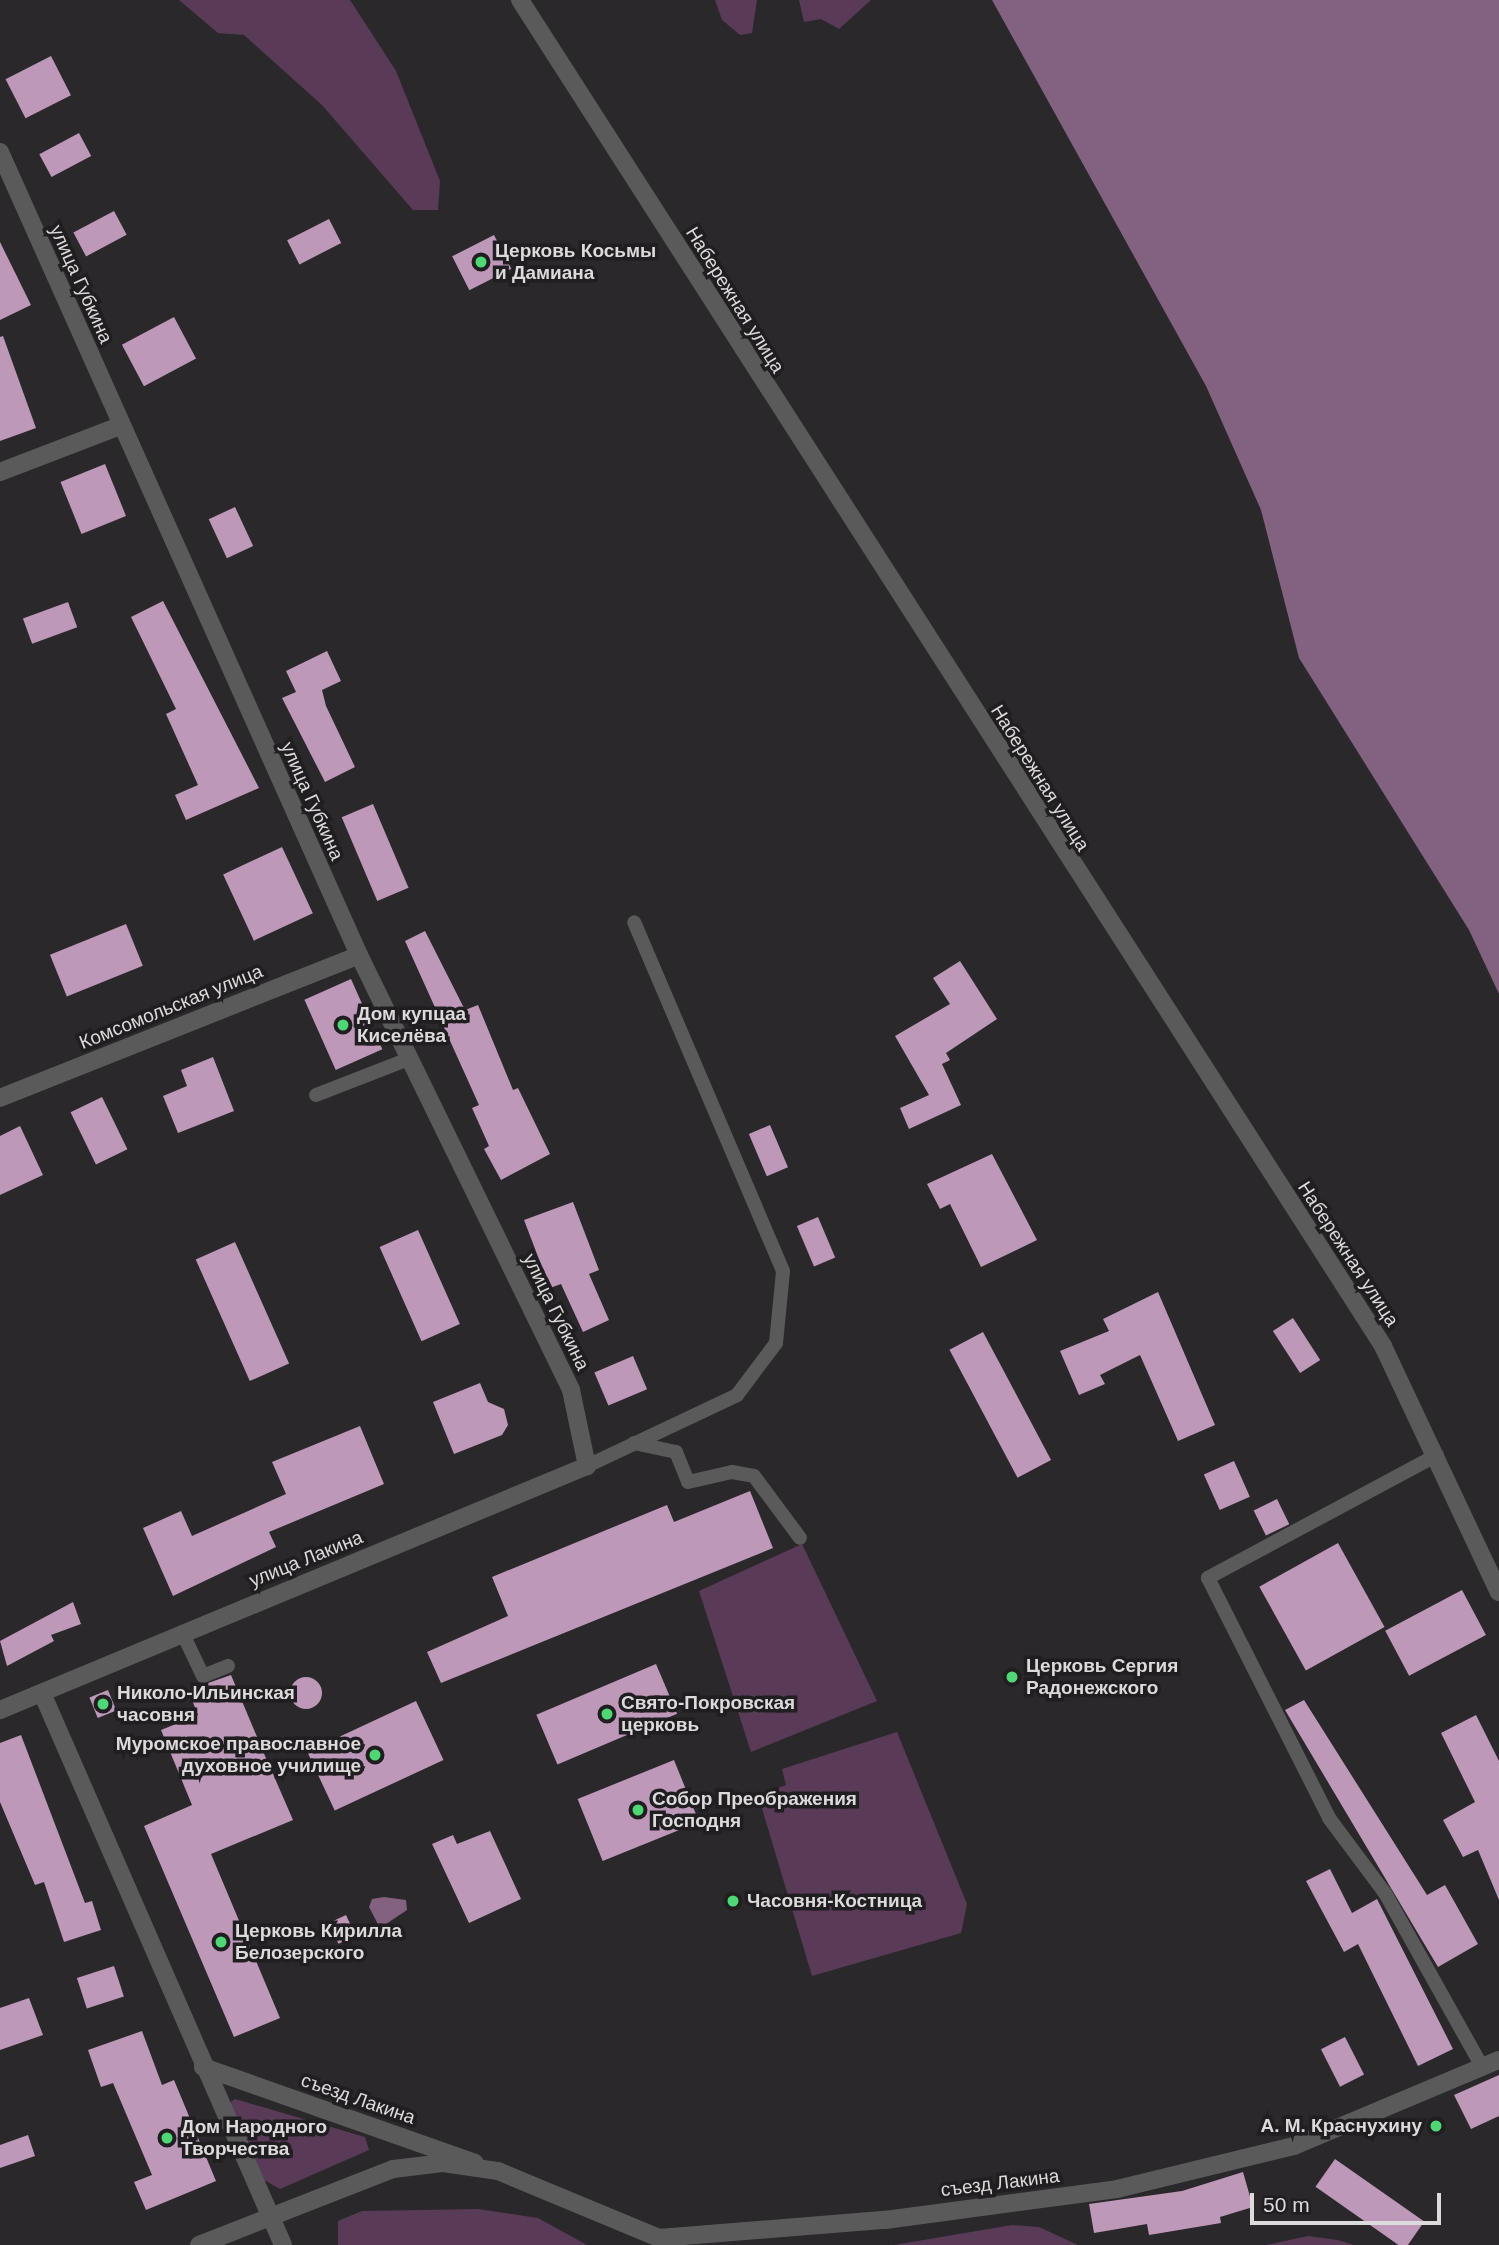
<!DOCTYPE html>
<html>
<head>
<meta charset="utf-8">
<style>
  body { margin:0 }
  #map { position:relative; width:1499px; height:2245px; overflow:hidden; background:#2a282a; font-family:Helvetica,sans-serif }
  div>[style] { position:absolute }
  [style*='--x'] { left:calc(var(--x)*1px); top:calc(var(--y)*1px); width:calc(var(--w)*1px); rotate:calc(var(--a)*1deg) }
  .green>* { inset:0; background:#593b57 }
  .water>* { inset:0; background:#836180 }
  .building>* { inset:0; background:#bd98b9; transform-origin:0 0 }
  .round { border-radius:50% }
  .service>* { height:14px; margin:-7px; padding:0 7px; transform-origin:7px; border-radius:7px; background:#5b5a5b }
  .minor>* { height:18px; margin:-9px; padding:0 9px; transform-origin:9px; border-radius:9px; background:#5b5a5b }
  .tertiary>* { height:18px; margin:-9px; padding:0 9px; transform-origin:9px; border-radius:9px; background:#5b5a5b }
  .dots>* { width:19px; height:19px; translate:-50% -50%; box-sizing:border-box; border:4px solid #201e20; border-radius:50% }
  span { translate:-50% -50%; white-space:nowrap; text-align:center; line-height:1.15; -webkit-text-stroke:7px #201e20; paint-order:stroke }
  .poi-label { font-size:19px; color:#dcdadb; font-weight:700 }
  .left { translate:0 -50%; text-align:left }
  .right { translate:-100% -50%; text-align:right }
  .street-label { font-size:19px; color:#dcdadb }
  .scale { position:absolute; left:1250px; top:2193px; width:191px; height:32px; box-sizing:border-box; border:4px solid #dcdadb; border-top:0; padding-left:9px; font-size:21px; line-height:24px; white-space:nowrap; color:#dcdadb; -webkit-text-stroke:5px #201e20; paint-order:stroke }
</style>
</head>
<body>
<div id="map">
  <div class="green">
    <div style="clip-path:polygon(179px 0,350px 0,396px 71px,440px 181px,438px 210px,413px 210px,322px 105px,244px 35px,218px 33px)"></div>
    <div style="clip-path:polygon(715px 0,757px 0,752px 33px,740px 35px,722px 20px)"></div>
    <div style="clip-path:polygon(799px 0,871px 0,839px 29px,821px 19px,804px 22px)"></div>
    <div style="clip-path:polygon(802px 1544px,877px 1701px,751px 1752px,699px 1591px)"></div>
    <div style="clip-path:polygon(897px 1732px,967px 1904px,961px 1933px,812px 1976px,758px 1795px,786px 1785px,782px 1769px)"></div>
    <div style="clip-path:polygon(235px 2099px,365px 2137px,369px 2150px,280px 2189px,257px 2176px,228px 2104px)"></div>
    <div style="clip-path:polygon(478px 2209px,538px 2218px,587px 2245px,338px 2245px,338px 2221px,362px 2211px)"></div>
    <div style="clip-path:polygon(1012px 2225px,1039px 2227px,1078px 2245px,894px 2245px)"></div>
    <div style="clip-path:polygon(1308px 2236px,1338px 2240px,1354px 2245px,1266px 2245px)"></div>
  </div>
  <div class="water">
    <div style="clip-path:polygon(992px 0,1499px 0,1499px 994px,1469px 930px,1299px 658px,1261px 510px,1206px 386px)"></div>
    <div style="clip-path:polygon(384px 1897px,406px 1900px,407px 1910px,380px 1928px,369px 1907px,372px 1899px)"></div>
  </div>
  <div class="building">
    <div style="left:51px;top:56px;width:44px;height:51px;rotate:63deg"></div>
    <div style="left:79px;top:133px;width:26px;height:45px;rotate:62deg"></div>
    <div style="left:114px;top:211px;width:27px;height:46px;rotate:62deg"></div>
    <div style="left:329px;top:219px;width:27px;height:47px;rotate:63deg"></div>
    <div style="left:494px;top:235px;width:38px;height:47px;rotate:63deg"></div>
    <div style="clip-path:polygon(0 242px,31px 305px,0 320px)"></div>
    <div style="left:174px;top:317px;width:47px;height:59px;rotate:62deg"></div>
    <div style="clip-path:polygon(3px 336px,36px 428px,0 441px,0 337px)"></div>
    <div style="left:105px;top:464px;width:56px;height:48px;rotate:68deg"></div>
    <div style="left:235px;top:507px;width:43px;height:29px;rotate:65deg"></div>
    <div style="clip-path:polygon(163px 601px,259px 788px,186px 820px,175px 795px,198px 785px,166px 714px,176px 709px,131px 617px)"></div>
    <div style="left:68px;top:602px;width:27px;height:48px;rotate:70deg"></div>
    <div style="clip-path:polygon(327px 651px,341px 681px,322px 690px,326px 706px,355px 767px,325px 782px,282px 698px,296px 692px,286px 671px)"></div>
    <div style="left:373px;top:804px;width:91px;height:34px;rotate:67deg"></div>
    <div style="left:282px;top:847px;width:73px;height:65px;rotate:65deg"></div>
    <div style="left:126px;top:924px;width:45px;height:82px;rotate:68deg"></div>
    <div style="clip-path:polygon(425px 931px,465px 1010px,478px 1005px,513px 1090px,518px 1088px,550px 1154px,501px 1180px,484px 1149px,489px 1146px,472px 1108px,479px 1105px,405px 941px)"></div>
    <div style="clip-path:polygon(960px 961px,997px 1019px,946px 1053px,950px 1060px,942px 1064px,961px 1105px,909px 1129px,900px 1108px,929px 1095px,895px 1036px,950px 1004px,933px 978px)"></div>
    <div style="left:351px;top:979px;width:77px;height:51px;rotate:66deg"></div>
    <div style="clip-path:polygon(213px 1057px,234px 1111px,178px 1133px,163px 1096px,187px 1086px,181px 1070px)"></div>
    <div style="left:102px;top:1097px;width:58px;height:35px;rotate:64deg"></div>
    <div style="left:770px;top:1125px;width:46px;height:23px;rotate:67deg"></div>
    <div style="clip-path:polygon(20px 1126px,43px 1175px,0 1195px,0 1136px)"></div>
    <div style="clip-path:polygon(992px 1154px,1037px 1240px,981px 1267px,950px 1204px,940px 1209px,927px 1184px)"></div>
    <div style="clip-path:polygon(573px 1202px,599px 1270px,589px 1274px,609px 1320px,583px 1332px,561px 1284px,550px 1288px,524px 1220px)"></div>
    <div style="left:818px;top:1217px;width:44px;height:23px;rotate:67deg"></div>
    <div style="left:418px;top:1230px;width:103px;height:42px;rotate:66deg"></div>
    <div style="left:235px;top:1242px;width:133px;height:43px;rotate:66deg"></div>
    <div style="clip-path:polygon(1158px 1292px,1215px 1425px,1178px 1441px,1140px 1355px,1100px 1375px,1105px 1384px,1079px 1395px,1060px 1351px,1109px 1331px,1103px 1319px)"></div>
    <div style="left:1293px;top:1318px;width:50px;height:24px;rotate:57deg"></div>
    <div style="left:983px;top:1332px;width:145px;height:38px;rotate:62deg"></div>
    <div style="left:633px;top:1356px;width:36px;height:42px;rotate:67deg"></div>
    <div style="clip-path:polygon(480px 1383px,488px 1402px,504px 1409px,508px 1425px,502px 1435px,454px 1454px,433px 1402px)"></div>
    <div style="clip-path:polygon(360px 1426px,384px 1484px,269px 1532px,276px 1547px,173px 1596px,143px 1528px,181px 1511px,192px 1536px,286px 1494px,272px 1462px)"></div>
    <div style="left:1234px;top:1461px;width:39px;height:33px;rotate:66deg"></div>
    <div style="clip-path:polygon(750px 1491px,773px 1548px,441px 1683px,427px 1652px,508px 1616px,492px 1577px,667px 1505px,674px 1522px)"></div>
    <div style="left:1277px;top:1499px;width:28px;height:26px;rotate:64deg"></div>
    <div style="left:1338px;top:1543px;width:96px;height:90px;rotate:61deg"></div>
    <div style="left:1462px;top:1590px;width:51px;height:87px;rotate:62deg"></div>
    <div style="clip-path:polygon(73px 1602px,81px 1624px,51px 1635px,54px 1641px,7px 1666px,0 1641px)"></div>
    <div style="left:656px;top:1664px;width:54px;height:130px;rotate:67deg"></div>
    <div style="clip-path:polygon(231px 1675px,268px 1763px,262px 1771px,270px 1767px,293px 1820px,211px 1854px,280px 2018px,234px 2037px,144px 1826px,192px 1805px,161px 1730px,198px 1715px,188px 1690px)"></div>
    <div class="round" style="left:290px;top:1677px;width:32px;height:32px"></div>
    <div style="left:108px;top:1690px;width:22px;height:20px;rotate:68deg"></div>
    <div style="clip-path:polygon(1304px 1700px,1427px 1895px,1445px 1885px,1478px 1944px,1438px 1967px,1285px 1710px)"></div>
    <div style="left:416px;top:1701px;width:65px;height:120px;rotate:65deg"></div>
    <div style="clip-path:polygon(1476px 1715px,1499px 1761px,1499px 1900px,1478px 1850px,1463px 1857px,1443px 1820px,1475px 1802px,1441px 1733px)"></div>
    <div style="clip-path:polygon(21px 1735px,85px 1903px,92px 1901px,101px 1930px,64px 1942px,44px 1882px,35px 1885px,0 1802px,0 1743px)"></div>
    <div style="left:674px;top:1760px;width:67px;height:104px;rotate:68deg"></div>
    <div style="clip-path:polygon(490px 1831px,521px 1899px,469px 1923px,432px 1844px,453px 1835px,457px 1844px)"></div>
    <div style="clip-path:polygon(1330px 1869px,1352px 1913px,1377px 1899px,1453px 2049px,1418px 2066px,1358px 1944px,1344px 1952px,1306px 1881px)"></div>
    <div style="left:346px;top:1915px;width:23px;height:19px;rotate:65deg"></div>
    <div style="left:114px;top:1966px;width:32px;height:39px;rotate:72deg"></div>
    <div style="clip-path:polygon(29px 1998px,43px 2035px,0 2050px,0 2008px)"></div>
    <div style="clip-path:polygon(142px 2031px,162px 2085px,174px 2080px,216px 2181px,146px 2210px,134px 2182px,152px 2175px,113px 2083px,101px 2087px,88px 2050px)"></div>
    <div style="left:1345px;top:2037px;width:42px;height:27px;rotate:63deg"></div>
    <div style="clip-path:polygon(1499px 2075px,1499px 2116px,1471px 2129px,1454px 2095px)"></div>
    <div style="clip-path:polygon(28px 2135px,35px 2156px,0 2168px,0 2145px)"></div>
    <div style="left:1335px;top:2159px;width:109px;height:34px;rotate:35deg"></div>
    <div style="clip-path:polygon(1243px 2172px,1253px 2207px,1220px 2217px,1221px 2223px,1149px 2235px,1147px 2224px,1094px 2233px,1089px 2204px,1182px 2191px)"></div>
  </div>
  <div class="service">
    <div style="--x:316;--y:1095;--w:100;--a:-21.2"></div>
    <div style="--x:634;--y:1443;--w:43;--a:12.1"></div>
    <div style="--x:676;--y:1452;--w:32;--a:68"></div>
    <div style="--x:688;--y:1482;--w:45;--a:-12.8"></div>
    <div style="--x:732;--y:1472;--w:22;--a:10"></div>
    <div style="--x:754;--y:1476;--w:77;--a:53.4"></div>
    <div style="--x:1437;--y:1455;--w:260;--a:151.8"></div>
    <div style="--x:1208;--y:1578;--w:269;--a:63.2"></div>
    <div style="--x:1329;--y:1818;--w:94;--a:53.3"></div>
    <div style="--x:1385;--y:1893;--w:201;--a:60.8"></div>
    <div style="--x:587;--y:1466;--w:166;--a:-25.3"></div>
    <div style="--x:737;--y:1395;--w:65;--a:-53.1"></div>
    <div style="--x:776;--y:1343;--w:72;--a:-84.4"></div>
    <div style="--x:783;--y:1271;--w:379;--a:-113.1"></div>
    <div style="--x:182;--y:1632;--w:49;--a:64.5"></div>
    <div style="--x:203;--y:1676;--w:27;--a:-22"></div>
  </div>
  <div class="minor">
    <div style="--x:0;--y:152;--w:880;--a:65.91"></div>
    <div style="--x:359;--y:955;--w:484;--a:64"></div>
    <div style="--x:571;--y:1390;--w:78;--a:78.1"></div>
    <div style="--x:587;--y:1466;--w:636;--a:157.43"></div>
    <div style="--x:0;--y:472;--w:129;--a:-21"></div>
    <div style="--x:0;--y:1098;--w:386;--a:-21.7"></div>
    <div style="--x:42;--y:1693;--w:602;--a:66.41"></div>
    <div style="--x:203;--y:2067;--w:288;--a:19.4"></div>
  </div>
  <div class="tertiary">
    <div style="--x:520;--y:0;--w:1599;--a:57.33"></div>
    <div style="--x:1383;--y:1346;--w:272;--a:64.8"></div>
    <div style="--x:199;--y:2245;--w:208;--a:-21.4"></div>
    <div style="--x:393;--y:2169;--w:50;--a:-6.8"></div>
    <div style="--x:443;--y:2163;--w:56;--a:8.3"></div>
    <div style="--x:498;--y:2171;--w:174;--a:22.6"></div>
    <div style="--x:659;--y:2238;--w:227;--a:-4.6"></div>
    <div style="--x:885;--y:2220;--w:234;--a:-7.6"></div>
    <div style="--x:1117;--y:2189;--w:182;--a:-13.7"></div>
    <div style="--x:1294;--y:2146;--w:222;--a:-22.8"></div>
  </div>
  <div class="dots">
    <div style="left:481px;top:262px;background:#4fd675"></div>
    <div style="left:343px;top:1025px;background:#4fd675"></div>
    <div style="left:1012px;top:1677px;background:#4fd675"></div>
    <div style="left:103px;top:1704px;background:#4fd675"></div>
    <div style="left:607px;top:1714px;background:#4fd675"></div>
    <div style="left:375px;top:1755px;background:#4fd675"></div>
    <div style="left:638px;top:1810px;background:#4fd675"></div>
    <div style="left:733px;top:1901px;background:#4fd675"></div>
    <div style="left:221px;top:1942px;background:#4fd675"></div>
    <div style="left:1436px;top:2126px;background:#4fd675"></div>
    <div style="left:167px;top:2138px;background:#4fd675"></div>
  </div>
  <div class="poi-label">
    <span class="left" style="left:495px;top:262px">Церковь Косьмы<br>и Дамиана</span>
    <span class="left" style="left:357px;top:1025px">Дом купцаа<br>Киселёва</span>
    <span class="left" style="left:1026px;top:1677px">Церковь Сергия<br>Радонежского</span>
    <span class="left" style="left:117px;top:1704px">Николо-Ильинская<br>часовня</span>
    <span class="left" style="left:621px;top:1714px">Свято-Покровская<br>церковь</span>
    <span class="right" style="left:361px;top:1755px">Муромское православное<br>духовное училище</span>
    <span class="left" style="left:652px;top:1810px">Собор Преображения<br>Господня</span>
    <span class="left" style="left:747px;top:1901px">Часовня-Костница</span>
    <span class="left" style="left:235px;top:1942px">Церковь Кирилла<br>Белозерского</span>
    <span class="right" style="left:1422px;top:2126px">А. М. Краснухину</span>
    <span class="left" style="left:181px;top:2138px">Дом Народного<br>Творчества</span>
  </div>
  <div class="street-label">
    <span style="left:81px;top:284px;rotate:66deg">улица Губкина</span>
    <span style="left:735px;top:300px;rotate:58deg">Набережная улица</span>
    <span style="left:1040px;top:778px;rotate:58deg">Набережная улица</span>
    <span style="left:312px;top:801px;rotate:66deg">улица Губкина</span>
    <span style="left:171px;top:1007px;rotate:-22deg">Комсомольская улица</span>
    <span style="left:1348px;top:1254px;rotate:57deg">Набережная улица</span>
    <span style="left:556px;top:1312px;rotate:64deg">улица Губкина</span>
    <span style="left:306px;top:1559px;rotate:-22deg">улица Лакина</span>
    <span style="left:358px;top:2099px;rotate:19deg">съезд Лакина</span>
    <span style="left:1000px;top:2183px;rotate:-7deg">съезд Лакина</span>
  </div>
  <div class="scale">50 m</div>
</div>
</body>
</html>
